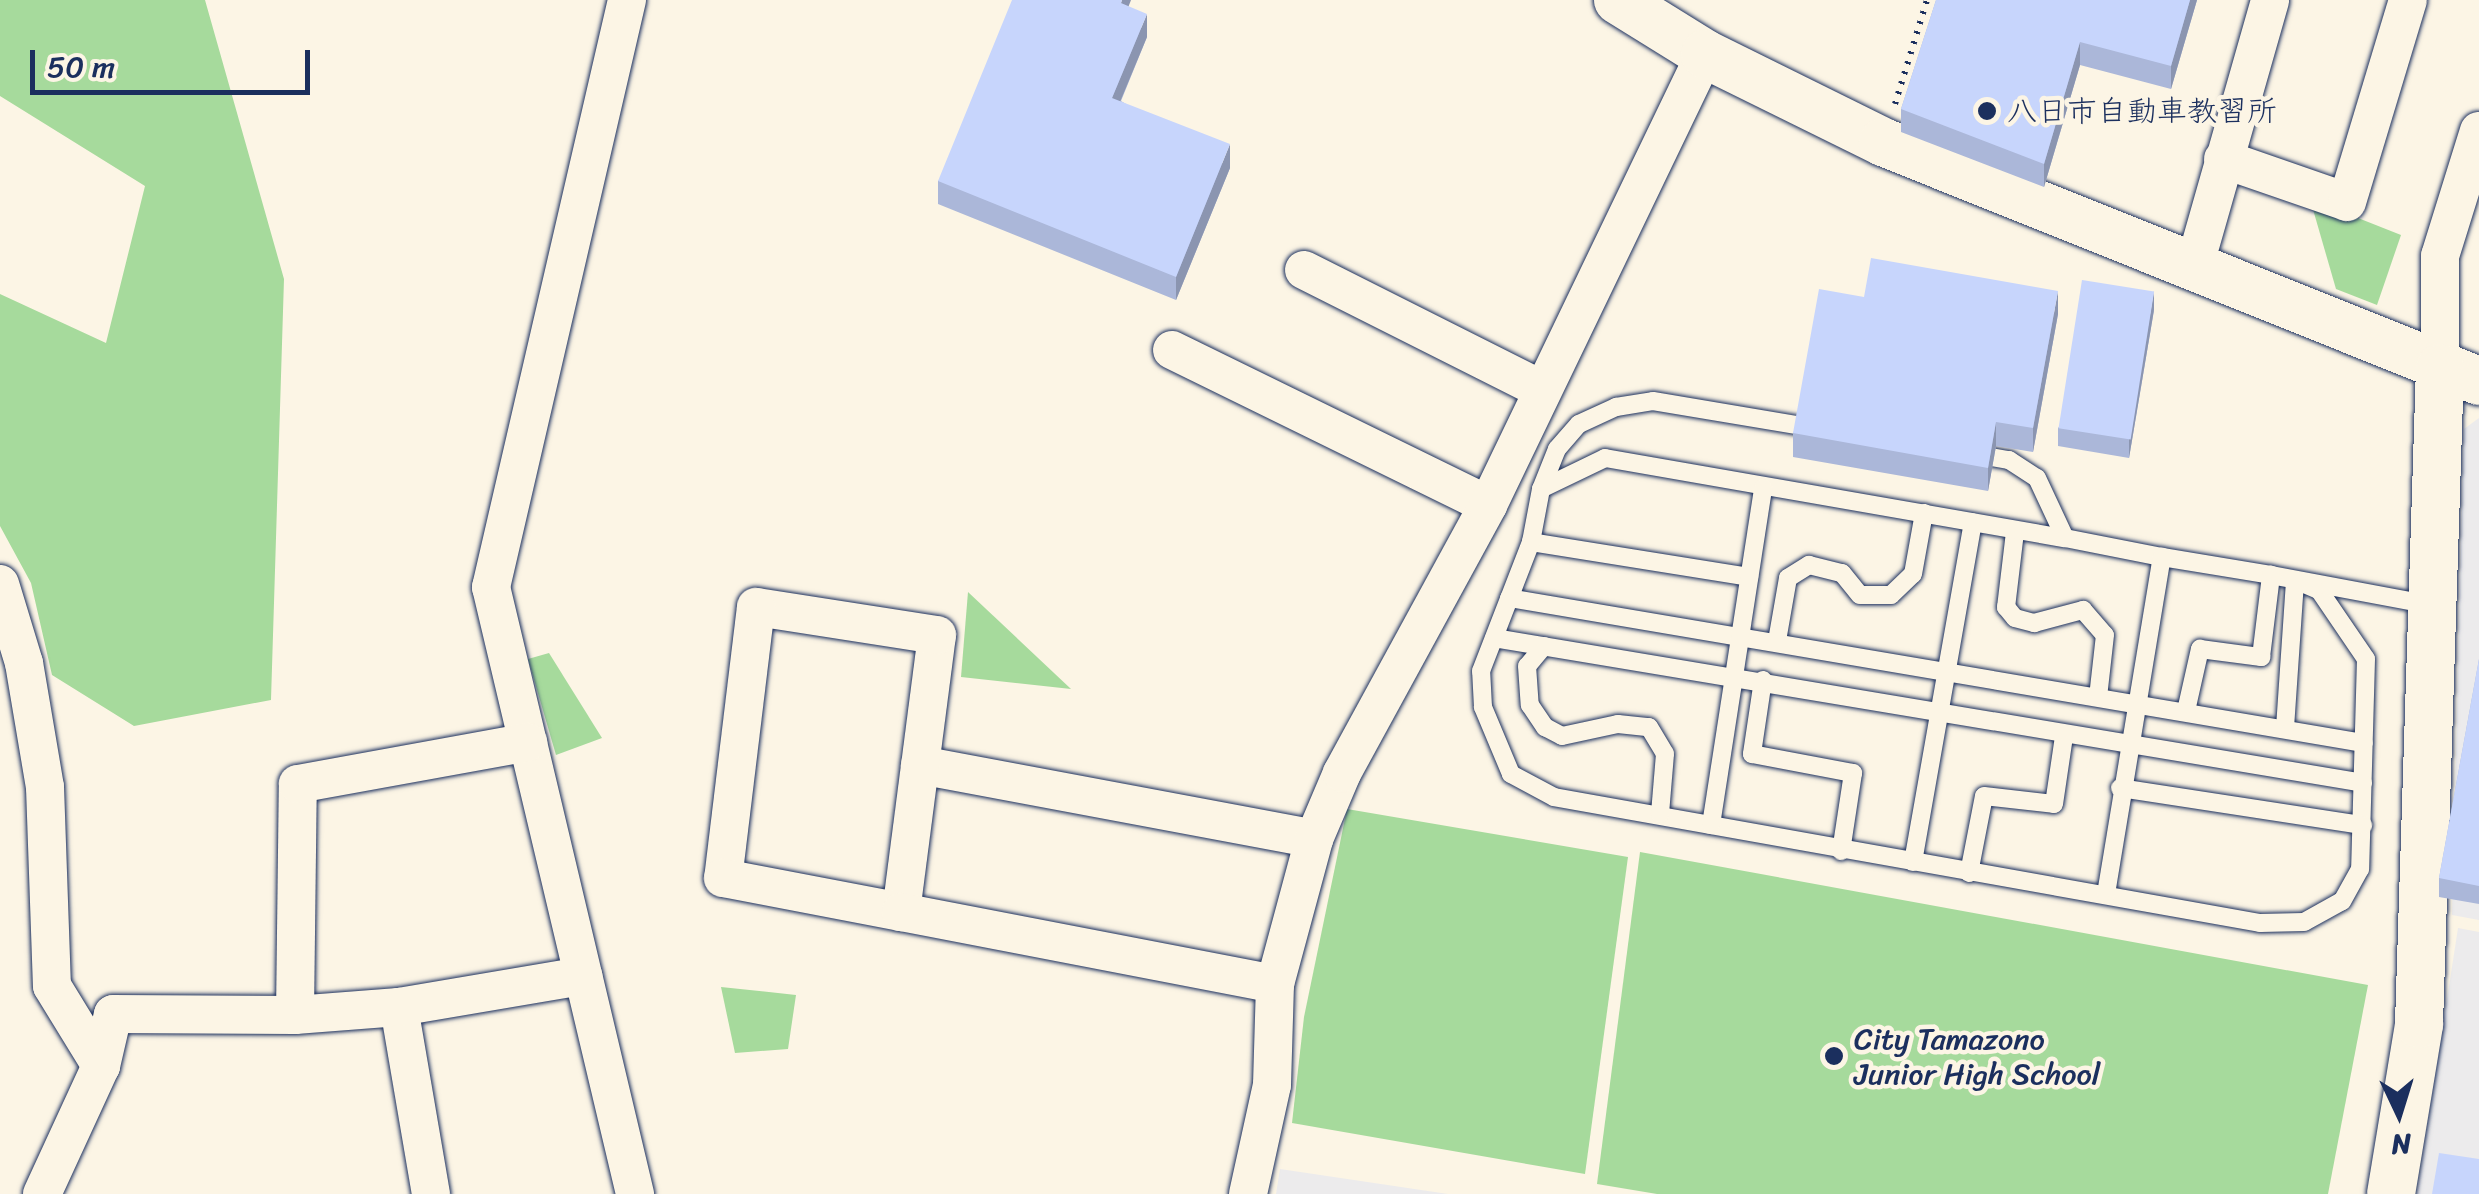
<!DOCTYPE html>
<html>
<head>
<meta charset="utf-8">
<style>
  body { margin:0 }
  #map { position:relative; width:2479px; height:1194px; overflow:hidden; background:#fcf5e5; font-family:Sriracha,"Klee One",sans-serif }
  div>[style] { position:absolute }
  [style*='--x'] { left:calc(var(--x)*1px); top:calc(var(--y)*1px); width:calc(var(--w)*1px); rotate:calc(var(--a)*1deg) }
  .built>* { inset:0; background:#ecebec }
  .green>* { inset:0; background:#a6da9c }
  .path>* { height:6px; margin-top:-3px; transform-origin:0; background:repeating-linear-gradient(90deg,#1b2f5e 0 2.5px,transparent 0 10.5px) }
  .roads { filter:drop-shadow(0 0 2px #1b2f5e) drop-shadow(0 0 2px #1b2f5e) }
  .service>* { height:18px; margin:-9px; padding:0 9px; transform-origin:9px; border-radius:9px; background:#fcf5e5 }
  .minor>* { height:38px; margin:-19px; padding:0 19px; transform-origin:19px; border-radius:19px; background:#fcf5e5 }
  .tertiary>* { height:48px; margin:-24px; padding:0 24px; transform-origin:24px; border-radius:24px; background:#fcf5e5 }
  .wall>* { inset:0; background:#abb7d9 }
  .shaded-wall>* { inset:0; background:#8b95b0 }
  .building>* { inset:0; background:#c7d5fc; transform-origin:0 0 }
  .dots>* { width:28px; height:28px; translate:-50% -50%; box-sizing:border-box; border:5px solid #fcf5e5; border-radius:50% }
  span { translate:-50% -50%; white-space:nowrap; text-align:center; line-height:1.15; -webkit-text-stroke:9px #fcf5e5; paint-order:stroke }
  .poi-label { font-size:30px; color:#1b2f5e }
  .left { translate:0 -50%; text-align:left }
  .north { position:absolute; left:2349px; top:1064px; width:100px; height:100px; -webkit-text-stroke:8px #fcf5e5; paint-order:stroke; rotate:176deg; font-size:28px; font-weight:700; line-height:40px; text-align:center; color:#1b2f5e }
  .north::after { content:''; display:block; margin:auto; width:35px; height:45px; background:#1b2f5e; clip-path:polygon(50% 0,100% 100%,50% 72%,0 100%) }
  .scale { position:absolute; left:30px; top:50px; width:280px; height:45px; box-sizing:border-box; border:5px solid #1b2f5e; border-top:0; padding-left:12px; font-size:30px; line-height:35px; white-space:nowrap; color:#1b2f5e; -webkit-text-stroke:8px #fcf5e5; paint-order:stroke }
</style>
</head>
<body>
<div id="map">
  <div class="built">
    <div style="clip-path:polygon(2479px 418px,2479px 920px,2452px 915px,2464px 429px)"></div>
    <div style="clip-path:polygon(2458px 928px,2479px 932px,2479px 1194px,2417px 1194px)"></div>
    <div style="clip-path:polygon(1280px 1169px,1448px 1194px,1276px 1194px)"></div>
  </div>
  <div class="green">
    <div style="clip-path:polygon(0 0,205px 0,284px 279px,271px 700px,134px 726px,52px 675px,31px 583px,0 526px,0 294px,106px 343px,145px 186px,0 96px)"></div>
    <div style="clip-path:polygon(2310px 199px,2401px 235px,2377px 305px,2336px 289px)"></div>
    <div style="clip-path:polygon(968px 592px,1071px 689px,961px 677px)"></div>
    <div style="clip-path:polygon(549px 653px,602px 738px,556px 755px,528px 659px)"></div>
    <div style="clip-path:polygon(1347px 809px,1628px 857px,1585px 1174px,1292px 1123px,1304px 1017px)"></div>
    <div style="clip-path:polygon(1640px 852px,2368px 985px,2328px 1194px,1657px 1194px,1597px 1184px)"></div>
    <div style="clip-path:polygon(721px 987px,796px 995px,788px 1049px,735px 1053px)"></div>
  </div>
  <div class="path">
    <div style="--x:1895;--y:104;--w:109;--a:-72.9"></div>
  </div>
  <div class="roads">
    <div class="service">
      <div style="--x:1974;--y:454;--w:36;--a:10"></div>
      <div style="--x:2009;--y:460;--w:33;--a:33"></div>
      <div style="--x:2037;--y:478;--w:66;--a:65"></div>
      <div style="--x:1541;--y:489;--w:43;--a:-68.2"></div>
      <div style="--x:1557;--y:449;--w:33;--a:-49"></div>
      <div style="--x:1579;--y:424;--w:41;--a:-24.7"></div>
      <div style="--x:1616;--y:407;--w:37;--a:-9"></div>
      <div style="--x:1653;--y:401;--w:164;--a:9.5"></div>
      <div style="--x:2015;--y:532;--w:76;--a:96.8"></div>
      <div style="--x:2006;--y:607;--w:14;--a:51"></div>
      <div style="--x:2015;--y:618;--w:20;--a:15"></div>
      <div style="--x:2034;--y:623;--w:51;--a:-14.9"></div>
      <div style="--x:2083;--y:610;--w:33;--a:49"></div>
      <div style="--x:2105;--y:635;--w:62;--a:96.4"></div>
      <div style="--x:1531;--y:542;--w:221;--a:9.1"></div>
      <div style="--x:2295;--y:580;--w:26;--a:23"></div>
      <div style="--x:2319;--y:590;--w:83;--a:55.7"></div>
      <div style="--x:2366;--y:659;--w:210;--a:91.6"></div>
      <div style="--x:2360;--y:869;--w:37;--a:119"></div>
      <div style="--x:2342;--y:901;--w:43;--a:151.1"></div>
      <div style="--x:2304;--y:922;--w:44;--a:178.7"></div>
      <div style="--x:2260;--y:923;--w:717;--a:-169.88"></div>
      <div style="--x:1554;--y:797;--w:49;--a:-151.9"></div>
      <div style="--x:1511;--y:774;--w:73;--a:-112.7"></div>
      <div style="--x:1483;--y:707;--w:36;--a:-93"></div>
      <div style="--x:1481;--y:671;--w:138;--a:-68.8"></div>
      <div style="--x:1531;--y:542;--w:54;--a:-79.3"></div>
      <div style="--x:1541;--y:489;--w:71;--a:-25.8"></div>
      <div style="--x:1605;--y:458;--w:467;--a:9.9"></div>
      <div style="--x:2065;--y:538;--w:99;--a:11.1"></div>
      <div style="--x:2162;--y:557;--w:110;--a:9.4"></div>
      <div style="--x:2271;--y:575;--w:164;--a:10.6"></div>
      <div style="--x:1509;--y:598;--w:867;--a:9.63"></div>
      <div style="--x:1494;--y:638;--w:881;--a:9.47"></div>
      <div style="--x:1777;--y:641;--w:64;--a:-80.1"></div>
      <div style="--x:1788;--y:578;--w:25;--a:-32"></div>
      <div style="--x:1809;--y:565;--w:34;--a:14"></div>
      <div style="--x:1842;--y:573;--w:28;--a:51"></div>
      <div style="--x:1860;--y:595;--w:31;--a:0"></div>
      <div style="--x:1891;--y:595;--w:30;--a:-44"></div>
      <div style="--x:1913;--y:574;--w:62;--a:-79.8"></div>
      <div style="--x:1544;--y:646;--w:26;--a:130"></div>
      <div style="--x:1527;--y:666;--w:39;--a:86"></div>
      <div style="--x:1530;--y:705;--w:27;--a:56"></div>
      <div style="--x:1545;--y:727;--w:19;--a:28"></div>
      <div style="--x:1562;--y:736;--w:57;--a:-12.1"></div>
      <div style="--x:1618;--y:724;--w:31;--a:6"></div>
      <div style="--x:1649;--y:727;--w:31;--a:59"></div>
      <div style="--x:1665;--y:754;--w:60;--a:94.8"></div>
      <div style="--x:1763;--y:680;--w:75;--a:98.5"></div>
      <div style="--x:1752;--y:754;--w:103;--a:10.7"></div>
      <div style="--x:1853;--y:773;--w:79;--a:98.7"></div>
      <div style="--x:2186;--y:711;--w:64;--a:-77.3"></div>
      <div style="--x:2200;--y:649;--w:62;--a:7.5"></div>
      <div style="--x:2261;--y:657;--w:83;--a:-83"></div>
      <div style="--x:2285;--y:728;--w:148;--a:-86.1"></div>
      <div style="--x:2120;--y:788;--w:246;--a:8.7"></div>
      <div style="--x:1711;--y:825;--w:341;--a:-81.2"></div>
      <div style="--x:1913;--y:862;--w:345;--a:-80"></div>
      <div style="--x:1969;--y:873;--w:78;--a:-79"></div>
      <div style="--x:1984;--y:796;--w:70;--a:6.5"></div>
      <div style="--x:2054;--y:804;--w:69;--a:-81.6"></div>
      <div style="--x:2106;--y:894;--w:342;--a:-80.6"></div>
    </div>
    <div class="minor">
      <div style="--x:627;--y:0;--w:603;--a:103.04"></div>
      <div style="--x:491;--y:587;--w:624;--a:76.65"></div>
      <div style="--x:2223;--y:159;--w:131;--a:19.1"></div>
      <div style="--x:2347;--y:202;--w:211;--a:-73.2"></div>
      <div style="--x:2195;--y:264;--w:274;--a:-74.1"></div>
      <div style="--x:1304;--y:270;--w:267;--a:26.7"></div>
      <div style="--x:1172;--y:350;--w:352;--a:26.1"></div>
      <div style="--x:2440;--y:368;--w:112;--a:-90"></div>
      <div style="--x:2440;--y:256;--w:131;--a:-72.7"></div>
      <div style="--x:0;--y:584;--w:83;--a:73.1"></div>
      <div style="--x:24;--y:663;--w:126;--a:80.4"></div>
      <div style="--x:45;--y:787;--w:199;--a:88"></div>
      <div style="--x:52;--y:986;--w:94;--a:58.5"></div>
      <div style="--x:920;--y:765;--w:401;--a:10.6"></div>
      <div style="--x:901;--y:912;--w:279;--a:-82.6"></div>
      <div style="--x:937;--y:635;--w:183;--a:-171.2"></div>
      <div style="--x:756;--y:607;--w:273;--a:96.9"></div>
      <div style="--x:723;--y:878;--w:181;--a:10.8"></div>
      <div style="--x:901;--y:912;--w:381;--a:10.9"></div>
      <div style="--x:399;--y:1007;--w:190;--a:80.3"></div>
      <div style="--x:295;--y:1015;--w:231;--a:-89.3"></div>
      <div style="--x:298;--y:784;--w:234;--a:-10.3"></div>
      <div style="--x:42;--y:1194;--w:141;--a:-65.3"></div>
      <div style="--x:101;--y:1066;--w:53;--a:-77"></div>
      <div style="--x:113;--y:1014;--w:182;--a:0.3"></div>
      <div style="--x:295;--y:1015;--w:104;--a:-4.4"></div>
      <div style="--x:399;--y:1007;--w:187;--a:-9.6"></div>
      <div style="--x:1248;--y:1194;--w:112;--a:-77.6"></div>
      <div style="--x:1272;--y:1085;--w:101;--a:-88.3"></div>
      <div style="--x:1275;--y:984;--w:150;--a:-74.9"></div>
      <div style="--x:1314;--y:839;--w:72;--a:-67"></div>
      <div style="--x:1342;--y:773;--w:305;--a:-61.4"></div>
      <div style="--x:1488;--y:505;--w:500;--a:-64.31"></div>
    </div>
    <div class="tertiary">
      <div style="--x:1618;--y:0;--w:102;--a:31.8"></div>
      <div style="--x:1705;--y:54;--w:199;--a:26.3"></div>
      <div style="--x:1883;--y:142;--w:642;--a:21.85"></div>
      <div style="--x:2391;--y:1194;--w:172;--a:-80.6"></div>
      <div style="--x:2419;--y:1024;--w:656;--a:-88.17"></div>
    </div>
  </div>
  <div class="wall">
    <div style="clip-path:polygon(1936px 0,2197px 0,2171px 89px,2080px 65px,2044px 187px,1901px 132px,1901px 109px)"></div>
    <div style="clip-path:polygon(1129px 7px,1147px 37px,1121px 101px,1230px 168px,1176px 300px,938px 204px,938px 181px)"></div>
    <div style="clip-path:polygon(1864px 297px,2058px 314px,2033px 452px,1996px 446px,1988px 491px,1793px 457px,1793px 433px)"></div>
    <div style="clip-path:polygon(2154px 310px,2129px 458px,2058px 446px,2058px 428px)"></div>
    <div style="clip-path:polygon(2479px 659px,2479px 904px,2439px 897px,2439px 878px)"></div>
  </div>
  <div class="shaded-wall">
    <div style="clip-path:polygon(1122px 0,1131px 0,1121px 26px,1121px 3px)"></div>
    <div style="clip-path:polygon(2190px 0,2197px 0,2171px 89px,2171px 66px)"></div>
    <div style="clip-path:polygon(1147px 14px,1147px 37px,1112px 121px,1112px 98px)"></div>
    <div style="clip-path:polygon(2080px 42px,2080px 65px,2044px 187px,2044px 164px)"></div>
    <div style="clip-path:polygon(1230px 144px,1230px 168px,1176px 300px,1176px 277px)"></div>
    <div style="clip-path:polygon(2058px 291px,2058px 314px,2033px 452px,2033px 428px)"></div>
    <div style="clip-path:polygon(2154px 291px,2154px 310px,2129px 458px,2129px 440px)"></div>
    <div style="clip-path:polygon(1996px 422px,1996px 446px,1988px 491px,1988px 468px)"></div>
  </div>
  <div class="building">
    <div style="clip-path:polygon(1012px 0,1122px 0,1121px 3px,1147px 14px,1112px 98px,1230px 144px,1176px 277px,938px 181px)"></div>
    <div style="clip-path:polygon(1936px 0,2190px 0,2171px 66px,2080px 42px,2044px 164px,1901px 109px)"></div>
    <div style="clip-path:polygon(1871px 258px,2058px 291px,2033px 428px,1996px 422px,1988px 468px,1793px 433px,1819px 289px,1864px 297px)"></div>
    <div style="left:2082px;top:280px;width:73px;height:150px;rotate:9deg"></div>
    <div style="clip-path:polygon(2479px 659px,2479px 886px,2439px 878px)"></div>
    <div style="clip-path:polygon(2439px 1153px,2479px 1159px,2479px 1194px,2432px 1194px)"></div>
  </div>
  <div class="dots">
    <div style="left:1987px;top:111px;background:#1b2f5e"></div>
    <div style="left:1834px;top:1056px;background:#1b2f5e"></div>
  </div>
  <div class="poi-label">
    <span class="left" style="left:2007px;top:111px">八日市自動車教習所</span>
    <span class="left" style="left:1854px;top:1056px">City Tamazono<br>Junior High School</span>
  </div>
  <div class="north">N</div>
  <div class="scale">50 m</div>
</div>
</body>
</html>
